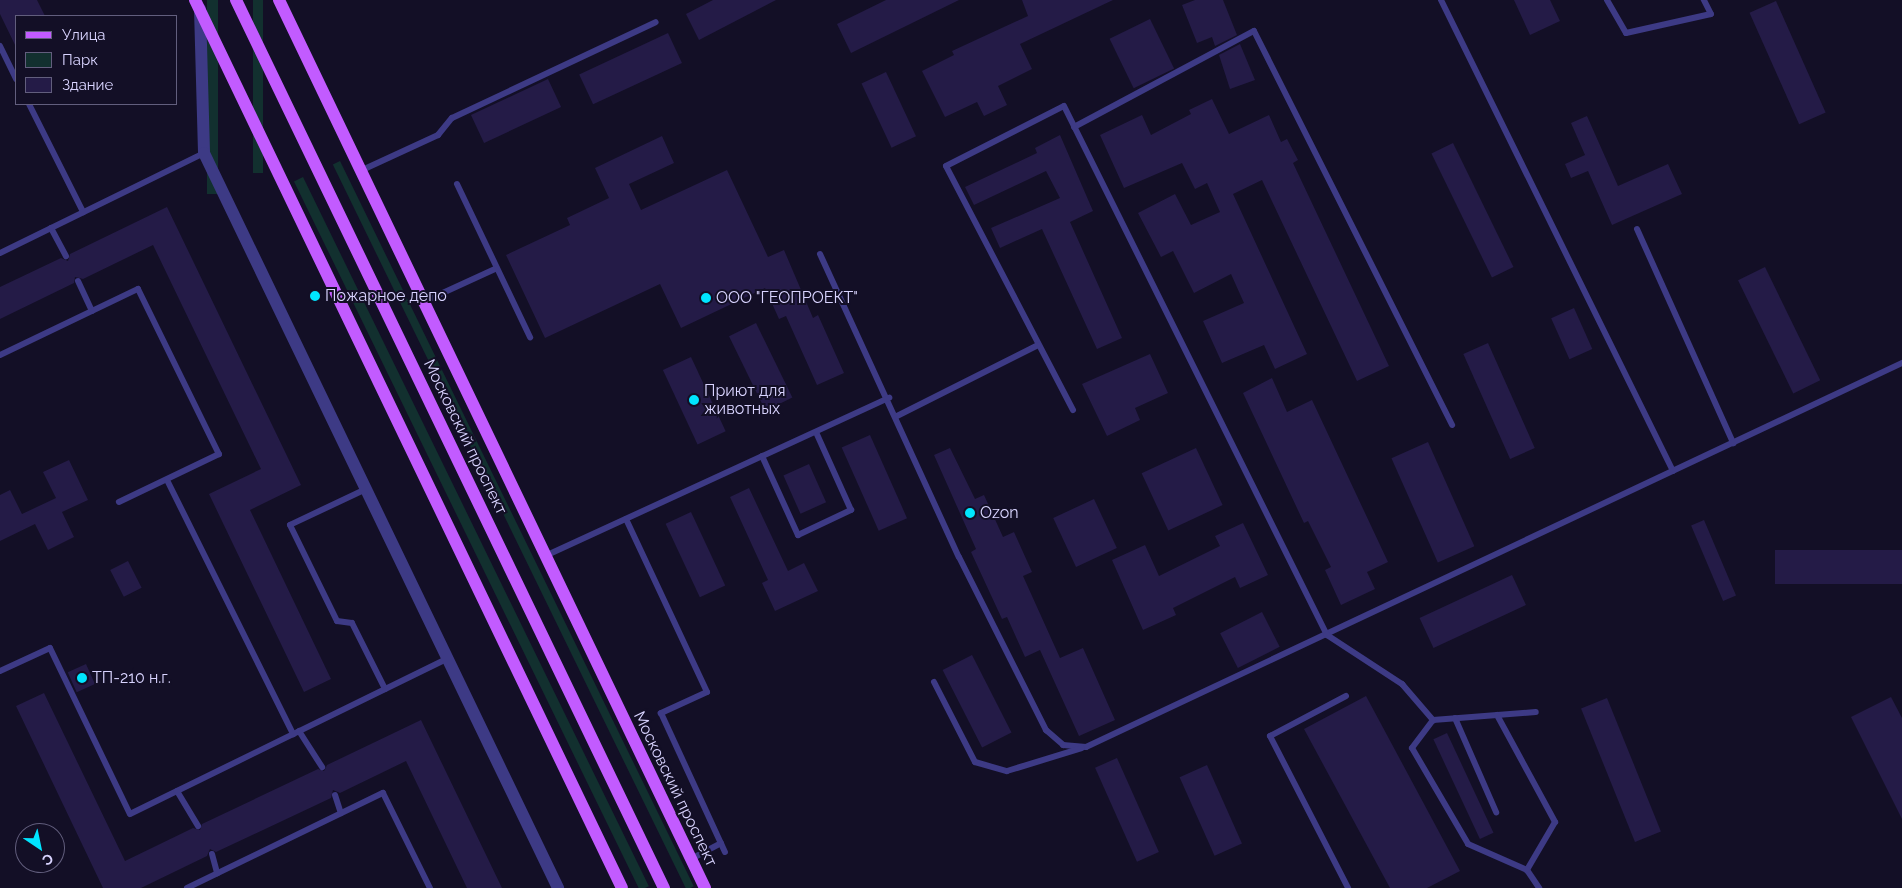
<!DOCTYPE html>
<html>
<head>
<meta charset="utf-8">
<style>
  body { margin:0 }
  #map { position:relative; width:1902px; height:888px; overflow:hidden; background:#130f26; font-family:Raleway,sans-serif }
  div>[style] { position:absolute }
  [style*='--x'] { left:calc(var(--x)*1px); top:calc(var(--y)*1px); width:calc(var(--w)*1px); rotate:calc(var(--a)*1deg) }
  .green>* { inset:0; background:#12302f; transform-origin:0 0 }
  .building>* { inset:0; background:#241b47; transform-origin:0 0 }
  .service>* { height:6px; margin:-3px; padding:0 3px; transform-origin:3px; border-radius:3px; background:#3d3a85 }
  .minor>* { height:12px; margin:-6px; padding:0 6px; transform-origin:6px; border-radius:6px; background:#3d3a85 }
  .primary>* { height:12px; margin:-6px; padding:0 6px; transform-origin:6px; border-radius:6px; background:#c25bff }
  .dots>* { width:14px; height:14px; translate:-50% -50%; box-sizing:border-box; border:2px solid #130f26; border-radius:50% }
  span { translate:-50% -50%; white-space:nowrap; text-align:center; line-height:1.15; -webkit-text-stroke:4px #130f26; paint-order:stroke }
  .poi-label { font-size:16px; color:#d9d4ff }
  .left { translate:0 -50%; text-align:left }
  .street-label { font-size:16px; color:#d9d4ff }
  .legend { position:absolute; left:15px; top:15px; width:162px; height:90px; box-sizing:border-box; background:#130f26; border:1px solid #625e7d; margin:0; padding:6px 9px; list-style:none; font-size:15px; color:#d9d4ff }
  .legend li { display:flex; align-items:center; gap:10px; height:25px }
  .legend b { width:25px; border:1px solid #625e7d }
  .north { position:absolute; left:15px; top:823px; width:50px; height:50px; box-sizing:border-box; background:#130f26; border:1px solid #625e7d; border-radius:50%; rotate:146deg; font-size:14px; font-weight:700; line-height:20px; text-align:center; color:#d9d4ff }
  .north::after { content:''; display:block; margin:auto; width:18px; height:22px; background:#00e5ff; clip-path:polygon(50% 0,100% 100%,50% 72%,0 100%) }
</style>
</head>
<body>
<div id="map">
  <div class="green">
    <div style="left:207px;top:0;width:11px;height:194px"></div>
    <div style="left:253px;top:0;width:10px;height:173px"></div>
    <div style="left:340px;top:161px;width:807px;height:8px;rotate:64deg"></div>
    <div style="left:303px;top:177px;width:789px;height:10px;rotate:64deg"></div>
  </div>
  <div class="building">
    <div style="clip-path:polygon(0 0,37px 0,45px 16px,16px 16px,16px 47px,0 14px)"></div>
    <div style="clip-path:polygon(713px 0,776px 0,699px 40px,686px 14px)"></div>
    <div style="clip-path:polygon(886px 0,959px 0,851px 53px,837px 24px)"></div>
    <div style="clip-path:polygon(1022px 0,1113px 0,1020px 44px,1032px 69px,998px 86px,1007px 105px,984px 116px,977px 102px,945px 117px,922px 71px,954px 55px,952px 51px,1028px 16px)"></div>
    <div style="clip-path:polygon(1195px 0,1223px 0,1237px 35px,1215px 46px,1212px 37px,1197px 43px,1182px 5px)"></div>
    <div style="clip-path:polygon(1514px 0,1550px 0,1560px 21px,1530px 35px)"></div>
    <div style="left:1776px;top:1px;width:122px;height:29px;rotate:66deg"></div>
    <div style="left:1150px;top:19px;width:55px;height:45px;rotate:64deg"></div>
    <div style="left:668px;top:33px;width:33px;height:98px;rotate:65deg"></div>
    <div style="clip-path:polygon(1240px 44px,1255px 80px,1230px 89px,1219px 55px)"></div>
    <div style="left:886px;top:72px;width:71px;height:27px;rotate:65deg"></div>
    <div style="left:548px;top:79px;width:31px;height:85px;rotate:65deg"></div>
    <div style="clip-path:polygon(1212px 99px,1229px 134px,1269px 115px,1281px 142px,1287px 139px,1298px 160px,1293px 163px,1389px 366px,1357px 381px,1262px 180px,1233px 194px,1307px 354px,1275px 369px,1264px 345px,1222px 363px,1203px 321px,1244px 303px,1231px 274px,1194px 293px,1173px 251px,1161px 257px,1138px 213px,1175px 194px,1191px 225px,1220px 212px,1207px 183px,1195px 189px,1182px 163px,1124px 188px,1100px 135px,1142px 115px,1151px 135px,1191px 114px,1189px 110px)"></div>
    <div style="clip-path:polygon(1587px 116px,1618px 186px,1668px 164px,1682px 194px,1612px 225px,1588px 171px,1571px 178px,1565px 164px,1585px 155px,1571px 123px)"></div>
    <div style="clip-path:polygon(1060px 135px,1093px 211px,1070px 222px,1122px 338px,1097px 349px,1042px 229px,1000px 248px,991px 228px,1060px 198px,1046px 171px,974px 205px,965px 187px,1037px 153px,1035px 148px)"></div>
    <div style="clip-path:polygon(662px 136px,674px 163px,629px 184px,641px 210px,727px 170px,768px 257px,784px 250px,813px 318px,818px 315px,844px 373px,817px 385px,786px 316px,779px 319px,765px 288px,681px 328px,660px 284px,545px 338px,506px 255px,570px 225px,567px 218px,609px 198px,595px 168px)"></div>
    <div style="left:1453px;top:143px;width:138px;height:24px;rotate:64deg"></div>
    <div style="clip-path:polygon(167px 207px,301px 485px,250px 510px,331px 679px,304px 692px,209px 494px,261px 469px,153px 245px,83px 279px,75px 277px,74px 283px,0 319px,0 287px,61px 258px,68px 261px,70px 254px)"></div>
    <div style="left:1765px;top:267px;width:126px;height:30px;rotate:64deg"></div>
    <div style="left:1574px;top:308px;width:45px;height:25px;rotate:66deg"></div>
    <div style="left:756px;top:323px;width:83px;height:30px;rotate:64deg"></div>
    <div style="left:1488px;top:343px;width:115px;height:27px;rotate:66deg"></div>
    <div style="clip-path:polygon(1150px 354px,1168px 393px,1135px 408px,1140px 420px,1107px 436px,1082px 384px)"></div>
    <div style="left:691px;top:357px;width:82px;height:31px;rotate:65deg"></div>
    <div style="clip-path:polygon(1272px 378px,1287px 412px,1312px 400px,1388px 562px,1367px 572px,1375px 589px,1341px 605px,1325px 570px,1331px 567px,1308px 521px,1304px 523px,1243px 393px)"></div>
    <div style="left:870px;top:435px;width:91px;height:31px;rotate:66deg"></div>
    <div style="left:1428px;top:442px;width:114px;height:40px;rotate:66deg"></div>
    <div style="clip-path:polygon(950px 448px,975px 499px,984px 495px,1003px 537px,1014px 532px,1032px 572px,1023px 576px,1060px 658px,1083px 648px,1115px 720px,1079px 736px,1040px 650px,1025px 657px,1007px 617px,1002px 619px,971px 552px,976px 549px,934px 455px)"></div>
    <div style="left:1196px;top:448px;width:63px;height:60px;rotate:65deg"></div>
    <div style="clip-path:polygon(69px 460px,88px 500px,62px 512px,74px 537px,48px 550px,35px 524px,0 541px,0 495px,10px 490px,22px 514px,56px 498px,43px 472px)"></div>
    <div style="left:809px;top:464px;width:42px;height:28px;rotate:66deg"></div>
    <div style="clip-path:polygon(749px 488px,788px 571px,804px 563px,818px 591px,775px 611px,762px 583px,768px 580px,730px 497px)"></div>
    <div style="left:1094px;top:499px;width:54px;height:45px;rotate:65deg"></div>
    <div style="left:691px;top:512px;width:81px;height:28px;rotate:65deg"></div>
    <div style="left:1704px;top:520px;width:82px;height:14px;rotate:67deg"></div>
    <div style="clip-path:polygon(1243px 523px,1268px 575px,1240px 588px,1235px 577px,1173px 608px,1176px 615px,1143px 630px,1112px 560px,1145px 545px,1159px 576px,1220px 546px,1215px 536px)"></div>
    <div style="left:1902px;top:550px;width:34px;height:127px;rotate:90deg"></div>
    <div style="left:128px;top:561px;width:30px;height:20px;rotate:63deg"></div>
    <div style="left:1512px;top:575px;width:33px;height:102px;rotate:65deg"></div>
    <div style="left:1262px;top:612px;width:39px;height:47px;rotate:63deg"></div>
    <div style="left:972px;top:655px;width:87px;height:33px;rotate:63deg"></div>
    <div style="left:86px;top:664px;width:22px;height:20px;rotate:66deg"></div>
    <div style="clip-path:polygon(44px 693px,125px 861px,193px 828px,200px 830px,202px 824px,318px 769px,324px 771px,327px 765px,421px 720px,502px 888px,467px 888px,406px 761px,340px 793px,333px 790px,331px 798px,216px 852px,210px 849px,207px 856px,141px 888px,103px 888px,16px 706px)"></div>
    <div style="clip-path:polygon(1366px 696px,1460px 871px,1427px 888px,1390px 888px,1304px 729px)"></div>
    <div style="clip-path:polygon(1891px 697px,1902px 718px,1902px 819px,1851px 717px)"></div>
    <div style="left:1607px;top:698px;width:144px;height:28px;rotate:68deg"></div>
    <div style="left:1447px;top:733px;width:110px;height:15px;rotate:65deg"></div>
    <div style="left:1117px;top:758px;width:103px;height:24px;rotate:66deg"></div>
    <div style="left:1207px;top:765px;width:86px;height:30px;rotate:66deg"></div>
  </div>
  <div class="service">
    <div style="--x:1441;--y:0;--w:525;--a:63.78"></div>
    <div style="--x:1607;--y:0;--w:38;--a:60"></div>
    <div style="--x:1626;--y:33;--w:87;--a:-12.6"></div>
    <div style="--x:1711;--y:14;--w:16;--a:-117"></div>
    <div style="--x:0;--y:46;--w:37;--a:64"></div>
    <div style="--x:29;--y:104;--w:121;--a:63.4"></div>
    <div style="--x:1074;--y:127;--w:204;--a:-28.1"></div>
    <div style="--x:1254;--y:31;--w:441;--a:63.3"></div>
    <div style="--x:360;--y:171;--w:86;--a:-24.8"></div>
    <div style="--x:438;--y:135;--w:22;--a:-51"></div>
    <div style="--x:452;--y:118;--w:225;--a:-25.2"></div>
    <div style="--x:457;--y:184;--w:170;--a:64.5"></div>
    <div style="--x:51;--y:228;--w:32;--a:62"></div>
    <div style="--x:1637;--y:229;--w:235;--a:65.8"></div>
    <div style="--x:0;--y:253;--w:227;--a:-26.1"></div>
    <div style="--x:820;--y:254;--w:333;--a:65.4"></div>
    <div style="--x:959;--y:557;--w:194;--a:63.3"></div>
    <div style="--x:1046;--y:730;--w:23;--a:41"></div>
    <div style="--x:1063;--y:745;--w:23;--a:5"></div>
    <div style="--x:1086;--y:747;--w:902;--a:-25.2"></div>
    <div style="--x:78;--y:281;--w:33;--a:65"></div>
    <div style="--x:423;--y:302;--w:81;--a:-24.7"></div>
    <div style="--x:0;--y:355;--w:153;--a:-25.6"></div>
    <div style="--x:138;--y:289;--w:184;--a:63.9"></div>
    <div style="--x:219;--y:454;--w:111;--a:154.4"></div>
    <div style="--x:1073;--y:410;--w:275;--a:-117.5"></div>
    <div style="--x:946;--y:166;--w:132;--a:-27"></div>
    <div style="--x:1064;--y:106;--w:591;--a:63.57"></div>
    <div style="--x:1327;--y:635;--w:90;--a:33.2"></div>
    <div style="--x:1402;--y:684;--w:48;--a:49.3"></div>
    <div style="--x:1433;--y:720;--w:103;--a:-4.4"></div>
    <div style="--x:897;--y:416;--w:158;--a:-26.7"></div>
    <div style="--x:762;--y:456;--w:87;--a:65.5"></div>
    <div style="--x:798;--y:535;--w:59;--a:-25.3"></div>
    <div style="--x:851;--y:510;--w:85;--a:-114.2"></div>
    <div style="--x:167;--y:480;--w:284;--a:63.6"></div>
    <div style="--x:366;--y:489;--w:84;--a:154.7"></div>
    <div style="--x:290;--y:525;--w:107;--a:63.9"></div>
    <div style="--x:337;--y:621;--w:15;--a:8"></div>
    <div style="--x:352;--y:623;--w:74;--a:63.4"></div>
    <div style="--x:626;--y:519;--w:191;--a:64.9"></div>
    <div style="--x:707;--y:692;--w:51;--a:155.5"></div>
    <div style="--x:661;--y:713;--w:153;--a:65.3"></div>
    <div style="--x:545;--y:556;--w:379;--a:-24.7"></div>
    <div style="--x:0;--y:671;--w:55;--a:-24.7"></div>
    <div style="--x:50;--y:648;--w:184;--a:64.3"></div>
    <div style="--x:130;--y:814;--w:353;--a:-26.1"></div>
    <div style="--x:934;--y:682;--w:90;--a:62.9"></div>
    <div style="--x:975;--y:762;--w:33;--a:16"></div>
    <div style="--x:1007;--y:771;--w:78;--a:-17"></div>
    <div style="--x:1346;--y:696;--w:86;--a:152.2"></div>
    <div style="--x:1270;--y:736;--w:171;--a:62.8"></div>
    <div style="--x:1497;--y:715;--w:122;--a:61.5"></div>
    <div style="--x:1555;--y:822;--w:56;--a:120.3"></div>
    <div style="--x:1527;--y:870;--w:22;--a:56"></div>
    <div style="--x:1455;--y:718;--w:103;--a:66.4"></div>
    <div style="--x:1433;--y:720;--w:35;--a:127"></div>
    <div style="--x:1412;--y:748;--w:111;--a:59.7"></div>
    <div style="--x:1468;--y:844;--w:64;--a:23.8"></div>
    <div style="--x:299;--y:731;--w:43;--a:57.4"></div>
    <div style="--x:177;--y:791;--w:41;--a:59"></div>
    <div style="--x:335;--y:795;--w:19;--a:72"></div>
    <div style="--x:212;--y:854;--w:20;--a:75"></div>
    <div style="--x:691;--y:859;--w:34;--a:-28"></div>
    <div style="--x:187;--y:888;--w:218;--a:-25.9"></div>
    <div style="--x:383;--y:793;--w:106;--a:63.7"></div>
  </div>
  <div class="minor">
    <div style="--x:200;--y:9;--w:144;--a:88.4"></div>
    <div style="--x:204;--y:153;--w:816;--a:64.28"></div>
  </div>
  <div class="primary">
    <div style="--x:195;--y:0;--w:985;--a:64.32"></div>
    <div style="--x:236;--y:0;--w:986;--a:64.27"></div>
    <div style="--x:279;--y:0;--w:985;--a:64.37"></div>
  </div>
  <div class="dots">
    <div style="left:315px;top:296px;background:#00e5ff"></div>
    <div style="left:706px;top:298px;background:#00e5ff"></div>
    <div style="left:694px;top:400px;background:#00e5ff"></div>
    <div style="left:970px;top:513px;background:#00e5ff"></div>
    <div style="left:82px;top:678px;background:#00e5ff"></div>
  </div>
  <div class="poi-label">
    <span class="left" style="left:325px;top:296px">Пожарное депо</span>
    <span class="left" style="left:716px;top:298px">ООО "ГЕОПРОЕКТ"</span>
    <span class="left" style="left:704px;top:400px">Приют для<br>животных</span>
    <span class="left" style="left:980px;top:513px">Ozon</span>
    <span class="left" style="left:92px;top:678px">ТП-210 н.г.</span>
  </div>
  <div class="street-label">
    <span style="left:465px;top:437px;rotate:64deg">Московский проспект</span>
    <span style="left:675px;top:789px;rotate:64deg">Московский проспект</span>
  </div>
  <ul class="legend">
  <li><b style="height:6px;background:#c25bff"></b>Улица</li>
  <li><b style="height:14px;background:#12302f"></b>Парк</li>
  <li><b style="height:14px;background:#241b47"></b>Здание</li>
  </ul>
  <div class="north">С</div>
</div>
</body>
</html>
